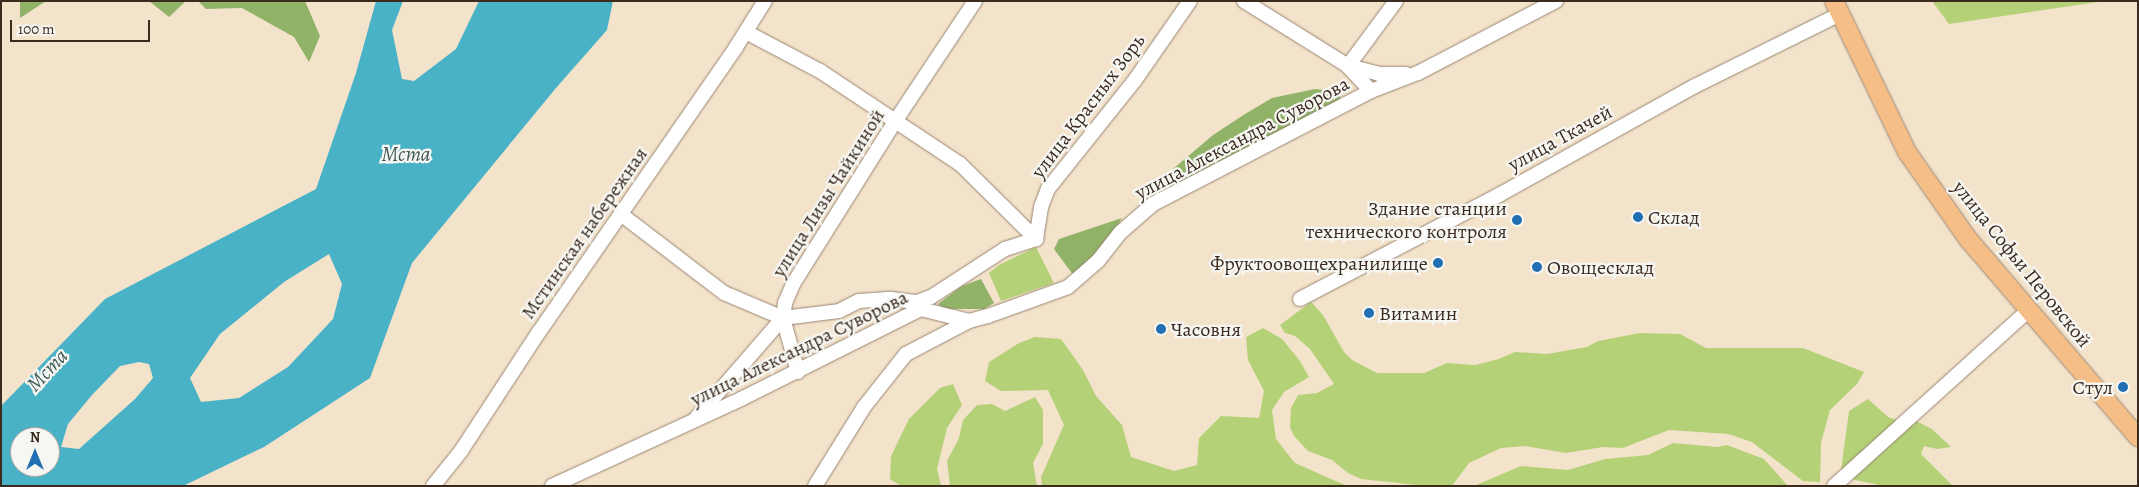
<!DOCTYPE html>
<html>
<head>
<meta charset="utf-8">
<style>
  body { margin:0 }
  #map { position:relative; width:2139px; height:487px; overflow:hidden; background:#f4e3cb; font-family:Alegreya,serif }
  div>[style] { position:absolute }
  [style*='--x'] { left:calc(var(--x)*1px); top:calc(var(--y)*1px); width:calc(var(--w)*1px); rotate:calc(var(--a)*1deg) }
  .green>* { inset:0; background:#b5d177 }
  .forest>* { inset:0; background:#90b368 }
  .water>* { inset:0; background:#49b2c7 }
  .roads { filter:drop-shadow(0 0 1px #988674) drop-shadow(0 0 1px #988674) }
  .minor>* { height:14px; margin:-7px; padding:0 7px; transform-origin:7px; border-radius:7px; background:#fff }
  .major>* { height:18px; margin:-9px; padding:0 9px; transform-origin:9px; border-radius:9px; background:#f6be87 }
  .dots>* { width:14px; height:14px; translate:-50% -50%; box-sizing:border-box; border:2px solid #f6f6f2; border-radius:50% }
  span { translate:-50% -50%; white-space:nowrap; text-align:center; line-height:1.15; -webkit-text-stroke:4.5px #f6f6f2; paint-order:stroke }
  .street-label { font-size:20px; color:#3b2a1e }
  .poi-label { font-size:20px; color:#3b2a1e }
  .right { translate:-100% -50%; text-align:right }
  .left { translate:0 -50%; text-align:left }
  .water-label { font-size:21px; color:#405a59; font-style:italic }
  .frame { position:absolute; inset:0; border:2px solid #3b2a1e; pointer-events:none }
  .north { position:absolute; left:10px; top:427px; width:50px; height:50px; box-sizing:border-box; background:#f6f6f2; border:1px solid #aba49d; border-radius:50%; rotate:0deg; font-size:14px; font-weight:700; line-height:20px; text-align:center; color:#3b2a1e }
  .north::after { content:''; display:block; margin:auto; width:18px; height:22px; background:#1f6fb2; clip-path:polygon(50% 0,100% 100%,50% 72%,0 100%) }
  .scale { position:absolute; left:10px; top:20px; width:140px; height:22px; box-sizing:border-box; border:2px solid #3b2a1e; border-top:0; padding-left:6px; font-size:15px; line-height:18px; white-space:nowrap; color:#3b2a1e; -webkit-text-stroke:4px #f6f6f2; paint-order:stroke }
</style>
</head>
<body>
<div id="map">
  <div class="green">
    <div style="clip-path:polygon(1932px 1px,2105px 1px,1949px 24px)"></div>
    <div style="clip-path:polygon(1036px 247px,1054px 283px,1001px 301px,989px 273px,999px 265px)"></div>
    <div style="clip-path:polygon(1311px 302px,1323px 315px,1344px 352px,1352px 360px,1377px 373px,1424px 373px,1447px 363px,1475px 365px,1499px 359px,1515px 352px,1547px 354px,1587px 347px,1598px 341px,1640px 333px,1680px 334px,1706px 348px,1803px 348px,1864px 372px,1857px 384px,1830px 410px,1821px 443px,1820px 482px,1803px 481px,1752px 442px,1728px 434px,1669px 430px,1623px 448px,1603px 447px,1566px 453px,1525px 446px,1501px 448px,1469px 463px,1452px 486px,1426px 486px,1361px 479px,1348px 473px,1332px 460px,1308px 451px,1294px 436px,1290px 427px,1291px 408px,1298px 395px,1317px 393px,1334px 384px,1310px 349px,1295px 336px,1285px 333px,1280px 325px)"></div>
    <div style="clip-path:polygon(1263px 328px,1282px 339px,1300px 361px,1309px 377px,1284px 392px,1272px 410px,1276px 439px,1295px 463px,1347px 486px,1042px 486px,1041px 477px,1064px 425px,1048px 390px,1001px 391px,985px 381px,989px 362px,1019px 343px,1035px 337px,1061px 339px,1083px 370px,1096px 396px,1122px 425px,1131px 457px,1174px 471px,1197px 465px,1199px 438px,1221px 416px,1259px 418px,1264px 391px,1248px 360px,1246px 337px)"></div>
    <div style="clip-path:polygon(953px 384px,962px 405px,947px 428px,937px 469px,941px 486px,901px 486px,890px 479px,891px 456px,909px 419px,940px 388px)"></div>
    <div style="clip-path:polygon(1035px 397px,1043px 410px,1043px 444px,1033px 463px,1037px 486px,950px 486px,947px 461px,959px 438px,963px 420px,977px 405px,992px 404px,1005px 411px)"></div>
    <div style="clip-path:polygon(1868px 399px,1888px 417px,1900px 421px,1914px 420px,1932px 429px,1951px 447px,1937px 449px,1924px 446px,1921px 454px,1953px 486px,1877px 486px,1879px 485px,1855px 480px,1841px 470px,1849px 411px)"></div>
    <div style="clip-path:polygon(1673px 443px,1718px 447px,1727px 445px,1764px 459px,1788px 486px,1474px 486px,1521px 466px,1568px 470px,1605px 459px,1648px 455px)"></div>
  </div>
  <div class="forest">
    <div style="clip-path:polygon(20px 1px,46px 1px,20px 18px)"></div>
    <div style="clip-path:polygon(149px 1px,186px 1px,169px 17px)"></div>
    <div style="clip-path:polygon(198px 1px,305px 1px,320px 36px,309px 62px,294px 37px,242px 8px,206px 9px)"></div>
    <div style="clip-path:polygon(1315px 89px,1339px 92px,1341px 104px,1175px 186px,1151px 193px,1173px 169px,1213px 135px,1245px 114px,1272px 98px)"></div>
    <div style="clip-path:polygon(1122px 218px,1113px 233px,1074px 276px,1054px 249px,1059px 239px)"></div>
    <div style="clip-path:polygon(981px 279px,994px 303px,984px 309px,944px 309px,938px 304px,962px 286px)"></div>
  </div>
  <div class="water">
    <div style="clip-path:polygon(evenodd,376px 1px,403px 1px,392px 30px,402px 79px,414px 81px,456px 49px,479px 1px,613px 1px,607px 30px,556px 88px,412px 263px,370px 378px,264px 447px,183px 486px,1px 486px,1px 406px,105px 299px,316px 189px,356px 73px,376px 1px,329px 254px,342px 284px,333px 319px,288px 367px,239px 398px,201px 402px,190px 378px,220px 334px,284px 282px,329px 254px,376px 1px,139px 362px,149px 364px,153px 378px,135px 399px,79px 449px,61px 447px,68px 424px,92px 395px,120px 366px,139px 362px,376px 1px,20px 437px,50px 437px,50px 467px,20px 467px,20px 437px)"></div>
  </div>
  <div class="roads">
    <div class="minor">
      <div style="--x:1244;--y:1;--w:123;--a:32"></div>
      <div style="--x:1348;--y:66;--w:32;--a:14"></div>
      <div style="--x:1379;--y:74;--w:27;--a:0"></div>
      <div style="--x:746;--y:32;--w:84;--a:27.8"></div>
      <div style="--x:820;--y:71;--w:168;--a:33.6"></div>
      <div style="--x:960;--y:164;--w:107;--a:44.6"></div>
      <div style="--x:1371;--y:91;--w:34;--a:-133"></div>
      <div style="--x:1348;--y:66;--w:81;--a:-53.6"></div>
      <div style="--x:622;--y:215;--w:128;--a:37.4"></div>
      <div style="--x:724;--y:293;--w:64;--a:23"></div>
      <div style="--x:783;--y:318;--w:56;--a:74.5"></div>
      <div style="--x:1300;--y:299;--w:225;--a:-27.6"></div>
      <div style="--x:1499;--y:195;--w:224;--a:-29.1"></div>
      <div style="--x:1695;--y:86;--w:162;--a:-26.4"></div>
      <div style="--x:783;--y:318;--w:56;--a:-7.1"></div>
      <div style="--x:839;--y:311;--w:22;--a:-27"></div>
      <div style="--x:859;--y:301;--w:32;--a:-4"></div>
      <div style="--x:891;--y:299;--w:26;--a:7"></div>
      <div style="--x:917;--y:302;--w:15;--a:-20"></div>
      <div style="--x:931;--y:297;--w:88;--a:-33"></div>
      <div style="--x:1005;--y:249;--w:33;--a:-18"></div>
      <div style="--x:1036;--y:239;--w:32;--a:-81"></div>
      <div style="--x:1041;--y:207;--w:19;--a:-69"></div>
      <div style="--x:1048;--y:189;--w:139;--a:-51.4"></div>
      <div style="--x:1135;--y:80;--w:96;--a:-55.2"></div>
      <div style="--x:696;--y:418;--w:133;--a:-49"></div>
      <div style="--x:783;--y:318;--w:15;--a:-82"></div>
      <div style="--x:785;--y:303;--w:21;--a:-67"></div>
      <div style="--x:793;--y:284;--w:194;--a:-57.9"></div>
      <div style="--x:896;--y:120;--w:143;--a:-56.4"></div>
      <div style="--x:433;--y:486;--w:45;--a:-51.3"></div>
      <div style="--x:461;--y:451;--w:142;--a:-56.8"></div>
      <div style="--x:539;--y:332;--w:346;--a:-55.3"></div>
      <div style="--x:736;--y:47;--w:54;--a:-57.8"></div>
      <div style="--x:552;--y:486;--w:208;--a:-24.7"></div>
      <div style="--x:741;--y:399;--w:201;--a:-26.6"></div>
      <div style="--x:921;--y:309;--w:49;--a:14"></div>
      <div style="--x:969;--y:321;--w:20;--a:-15"></div>
      <div style="--x:988;--y:316;--w:85;--a:-19.9"></div>
      <div style="--x:1068;--y:287;--w:40;--a:-41"></div>
      <div style="--x:1098;--y:261;--w:37;--a:-52"></div>
      <div style="--x:1121;--y:232;--w:43;--a:-41.2"></div>
      <div style="--x:1153;--y:204;--w:246;--a:-27.4"></div>
      <div style="--x:1371;--y:91;--w:50;--a:-21"></div>
      <div style="--x:1418;--y:73;--w:156;--a:-27.6"></div>
      <div style="--x:815;--y:486;--w:93;--a:-58.2"></div>
      <div style="--x:864;--y:407;--w:68;--a:-51.6"></div>
      <div style="--x:906;--y:354;--w:71;--a:-27.6"></div>
      <div style="--x:1834;--y:486;--w:263;--a:-42.1"></div>
    </div>
    <div class="major">
      <div style="--x:1834;--y:1;--w:168;--a:64.2"></div>
      <div style="--x:1907;--y:152;--w:106;--a:55"></div>
      <div style="--x:1968;--y:239;--w:261;--a:49.4"></div>
    </div>
  </div>
  <div class="dots">
    <div style="left:1638px;top:217px;background:#1f6fb2"></div>
    <div style="left:1517px;top:220px;background:#1f6fb2"></div>
    <div style="left:1438px;top:263px;background:#1f6fb2"></div>
    <div style="left:1537px;top:267px;background:#1f6fb2"></div>
    <div style="left:1369px;top:313px;background:#1f6fb2"></div>
    <div style="left:1161px;top:329px;background:#1f6fb2"></div>
    <div style="left:2123px;top:387px;background:#1f6fb2"></div>
  </div>
  <div class="street-label">
    <span style="left:1088px;top:106px;rotate:-53deg">улица Красных Зорь</span>
    <span style="left:1242px;top:138px;rotate:-28deg">улица Александра Суворова</span>
    <span style="left:1560px;top:138px;rotate:-29deg">улица Ткачей</span>
    <span style="left:828px;top:193px;rotate:-58deg">улица Лизы Чайкиной</span>
    <span style="left:584px;top:233px;rotate:-55deg">Мстинская набережная</span>
    <span style="left:2022px;top:264px;rotate:51deg">улица Софьи Перовской</span>
    <span style="left:799px;top:348px;rotate:-26deg">улица Александра Суворова</span>
  </div>
  <div class="poi-label">
    <span class="right" style="left:1507px;top:220px">Здание станции<br>технического контроля</span>
    <span class="left" style="left:1648px;top:217px">Склад</span>
    <span class="right" style="left:1428px;top:263px">Фруктоовощехранилище</span>
    <span class="left" style="left:1547px;top:267px">Овощесклад</span>
    <span class="left" style="left:1379px;top:313px">Витамин</span>
    <span class="left" style="left:1171px;top:329px">Часовня</span>
    <span class="right" style="left:2113px;top:387px">Стул</span>
  </div>
  <div class="water-label">
    <span style="left:406px;top:154px">Мста</span>
    <span style="left:47px;top:370px;rotate:-47deg">Мста</span>
  </div>
  <div class="frame"></div>
  <div class="north">N</div>
  <div class="scale">100 m</div>
</div>
</body>
</html>
